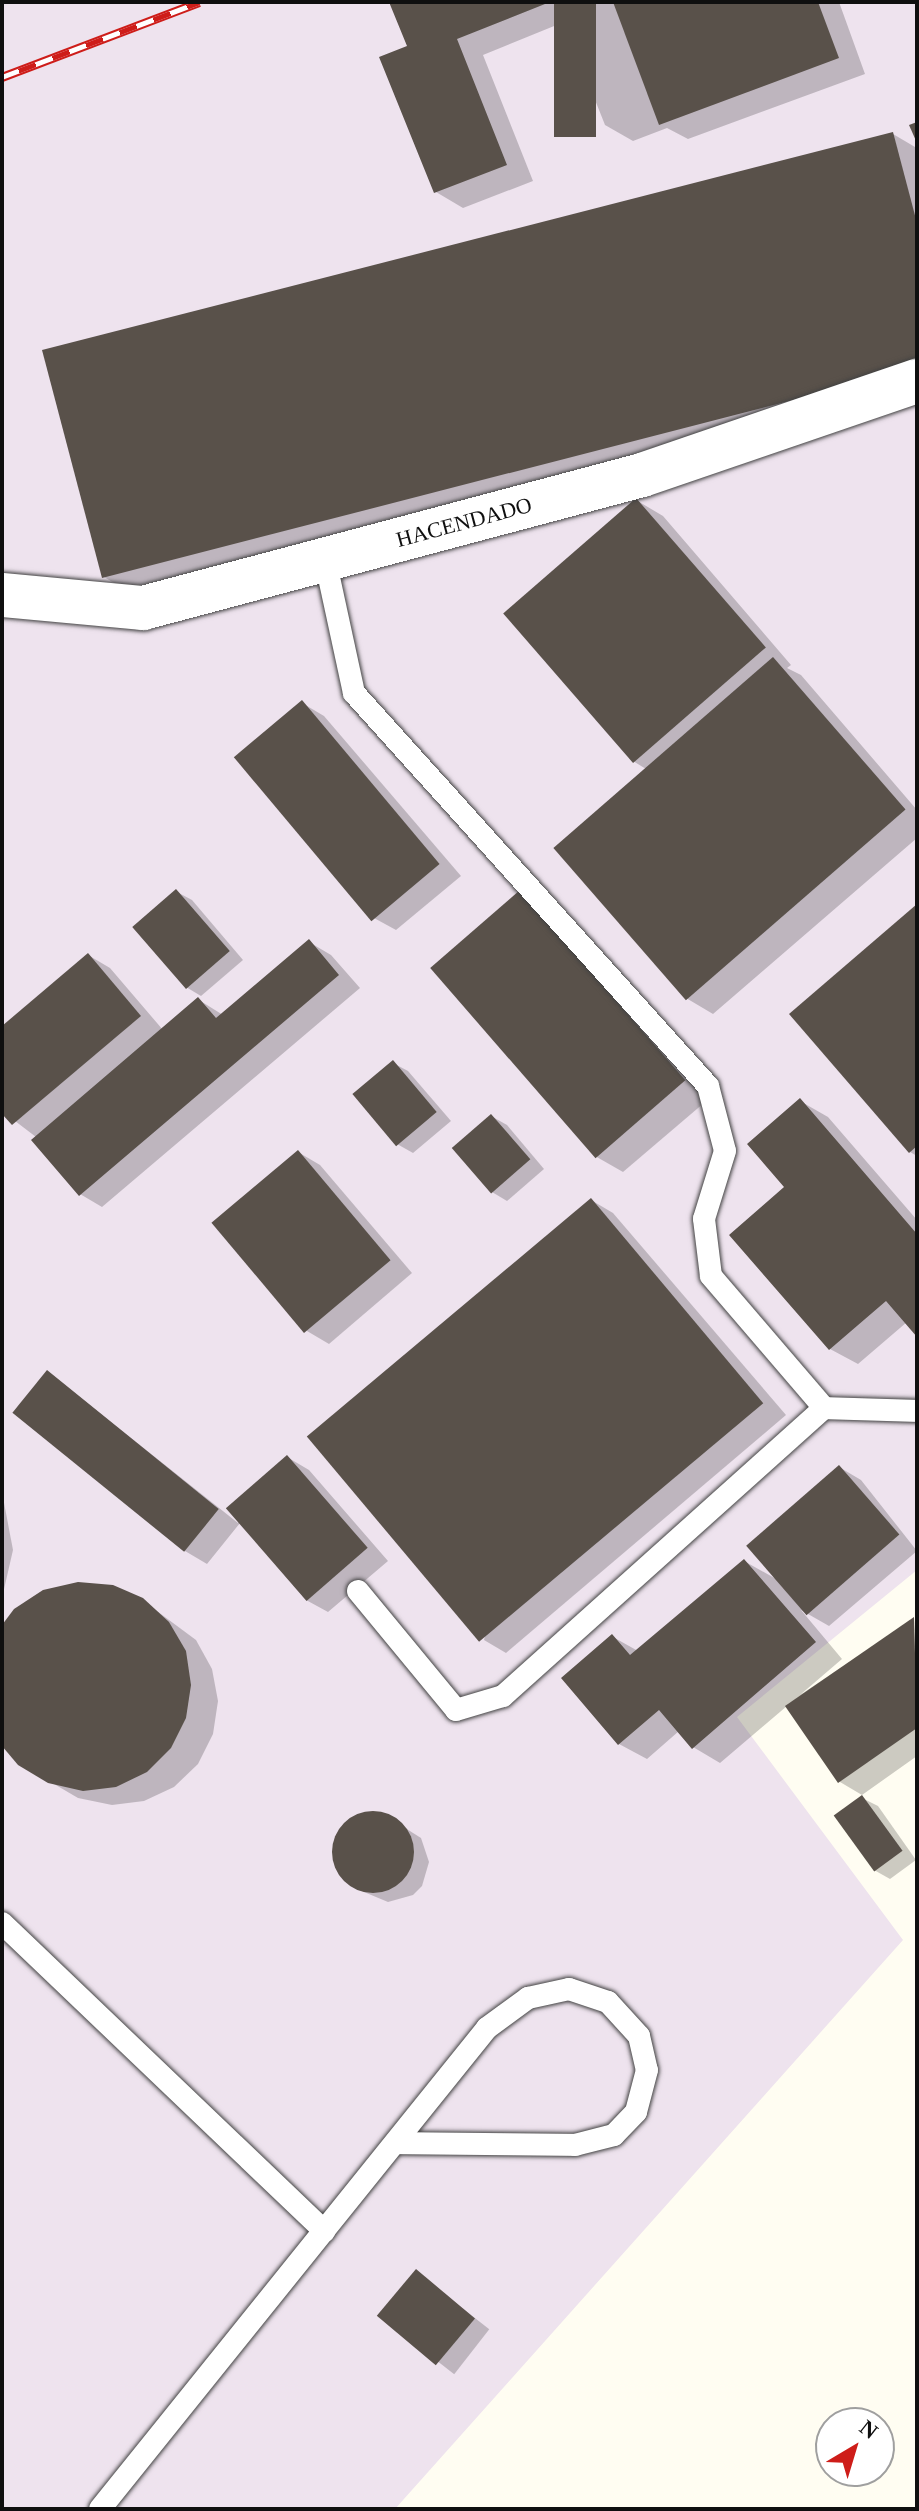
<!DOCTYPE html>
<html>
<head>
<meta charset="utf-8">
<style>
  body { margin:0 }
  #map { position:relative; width:919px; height:2511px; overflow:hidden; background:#fffdf2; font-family:Georgia,serif }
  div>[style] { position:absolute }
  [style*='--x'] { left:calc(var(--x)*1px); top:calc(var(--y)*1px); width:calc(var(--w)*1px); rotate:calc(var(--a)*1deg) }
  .industrial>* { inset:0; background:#eee3ee }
  .shadow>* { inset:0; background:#0003; transform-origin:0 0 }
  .building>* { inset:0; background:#59514a; transform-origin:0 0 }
  .round { border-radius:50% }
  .roads { filter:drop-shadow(0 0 2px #424242) drop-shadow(0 0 2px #424242) }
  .lane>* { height:22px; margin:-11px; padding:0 11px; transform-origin:11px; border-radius:11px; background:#fff }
  .street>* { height:44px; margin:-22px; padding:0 22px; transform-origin:22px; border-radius:22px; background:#fff }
  .rail>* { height:9px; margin-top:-4.5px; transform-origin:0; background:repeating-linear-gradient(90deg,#fff 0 18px,#ce1d19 0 36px); box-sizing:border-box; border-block:2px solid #ce1d19 }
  span { translate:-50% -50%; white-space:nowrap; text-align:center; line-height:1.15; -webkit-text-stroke:8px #fff; paint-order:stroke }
  .street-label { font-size:22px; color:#0f0f0f }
  .frame { position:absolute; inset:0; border:4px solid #0f0f0f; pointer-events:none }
  .north { position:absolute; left:815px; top:2407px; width:80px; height:80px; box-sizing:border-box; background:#fff; border:2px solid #9f9f9f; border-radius:50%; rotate:38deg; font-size:22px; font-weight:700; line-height:32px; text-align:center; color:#0f0f0f }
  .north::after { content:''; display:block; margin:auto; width:28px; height:36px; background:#ce1d19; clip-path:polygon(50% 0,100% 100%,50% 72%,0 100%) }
</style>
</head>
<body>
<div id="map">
  <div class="industrial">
    <div style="clip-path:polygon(2px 2px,917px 2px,917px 1570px,737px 1717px,903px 1940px,395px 2509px,2px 2509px)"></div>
  </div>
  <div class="shadow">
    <div style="clip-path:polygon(391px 2px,839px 2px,865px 74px,688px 139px,667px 128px,633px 141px,605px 125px,564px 22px,483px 55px,533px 181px,463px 208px,436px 192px,410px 47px)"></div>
    <div style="clip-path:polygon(893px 134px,915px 147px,917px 156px,917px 386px,126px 590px,104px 577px)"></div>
    <div style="clip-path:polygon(636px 500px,663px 516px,791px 665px,787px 668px,801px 675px,917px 810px,917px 838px,713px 1014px,686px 998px,556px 847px,646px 769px,633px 761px)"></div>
    <div style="clip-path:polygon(302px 703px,324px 716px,461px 876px,396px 930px,374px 918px)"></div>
    <div style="clip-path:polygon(177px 892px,192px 900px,243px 960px,201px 996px,186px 987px)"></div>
    <div style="clip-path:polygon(520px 892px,711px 1097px,623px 1172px,595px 1156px)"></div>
    <div style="clip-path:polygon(917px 907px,917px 1156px,910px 1152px)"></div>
    <div style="clip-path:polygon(309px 942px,331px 955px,360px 988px,102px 1207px,80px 1194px,36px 1137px,2px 1111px,2px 1029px,88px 955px,110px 968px,163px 1030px,199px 1000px,223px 1015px)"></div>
    <div style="clip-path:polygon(393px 1063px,408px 1071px,451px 1121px,413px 1153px,397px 1144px)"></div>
    <div style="clip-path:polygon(800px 1101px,828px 1117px,917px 1220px,917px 1334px,907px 1322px,858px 1364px,830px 1349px,787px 1188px)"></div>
    <div style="clip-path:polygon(491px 1116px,507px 1125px,544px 1169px,507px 1201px,492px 1192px)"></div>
    <div style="clip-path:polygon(298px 1152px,320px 1165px,412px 1273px,329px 1344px,307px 1331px)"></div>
    <div style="clip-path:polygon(591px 1200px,613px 1213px,786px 1415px,506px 1653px,484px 1640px)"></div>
    <div style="clip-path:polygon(48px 1372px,238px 1523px,287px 1457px,309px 1470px,388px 1561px,328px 1612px,306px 1600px,240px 1523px,207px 1564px,185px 1551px)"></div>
    <div style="clip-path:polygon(839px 1467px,861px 1480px,917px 1551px,829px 1626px,801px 1610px,842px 1659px,800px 1695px,914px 1619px,917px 1756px,862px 1795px,840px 1782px,787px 1706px,720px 1763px,693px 1747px,679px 1731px,647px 1759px,619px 1744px,613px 1637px,638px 1651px,744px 1561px,778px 1580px)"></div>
    <div style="clip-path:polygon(2px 1492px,13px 1550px,2px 1598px)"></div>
    <div style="clip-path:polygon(142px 1600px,196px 1640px,212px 1669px,218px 1701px,213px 1734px,198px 1764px,174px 1787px,144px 1801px,112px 1805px,78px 1798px,20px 1764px,2px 1743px,2px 1629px)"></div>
    <div style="clip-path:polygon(862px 1798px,878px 1806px,916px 1860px,890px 1879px,874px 1870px)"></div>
    <div style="clip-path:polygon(369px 1813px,383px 1814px,421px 1838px,429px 1862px,422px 1886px,413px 1895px,388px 1902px,364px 1892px,347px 1882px,334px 1860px,338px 1834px,346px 1823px)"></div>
    <div style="left:416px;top:2272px;width:93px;height:57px;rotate:38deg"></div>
  </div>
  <div class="building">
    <div style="clip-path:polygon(389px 2px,550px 2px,457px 39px,507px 165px,434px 193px,379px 57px,407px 46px)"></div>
    <div style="left:554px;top:2px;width:42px;height:135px"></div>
    <div style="clip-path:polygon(613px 2px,818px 2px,839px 58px,659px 125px)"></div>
    <div style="clip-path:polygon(917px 122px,917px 143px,909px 125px)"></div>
    <div style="clip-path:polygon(893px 132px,917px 223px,917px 368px,102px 578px,42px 350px)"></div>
    <div style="left:636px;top:498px;width:198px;height:176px;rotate:49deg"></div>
    <div style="left:773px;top:657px;width:202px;height:291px;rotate:49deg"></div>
    <div style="left:302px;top:700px;width:214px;height:89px;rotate:50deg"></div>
    <div style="left:176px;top:889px;width:82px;height:58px;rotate:49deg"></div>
    <div style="left:520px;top:890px;width:252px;height:119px;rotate:49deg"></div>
    <div style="clip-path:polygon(917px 904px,917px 1146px,909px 1153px,789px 1014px)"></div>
    <div style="clip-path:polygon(309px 939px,339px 975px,79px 1196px,31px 1140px,198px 997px,216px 1018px)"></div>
    <div style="clip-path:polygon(88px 953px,141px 1016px,12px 1125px,2px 1114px,2px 1026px)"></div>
    <div style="left:393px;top:1060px;width:68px;height:53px;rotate:50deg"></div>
    <div style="clip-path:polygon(800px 1098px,917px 1234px,917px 1337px,886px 1301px,829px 1350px,729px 1235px,784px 1187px,747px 1144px)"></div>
    <div style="left:491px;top:1114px;width:60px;height:52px;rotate:49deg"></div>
    <div style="left:298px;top:1150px;width:144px;height:113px;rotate:50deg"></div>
    <div style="left:591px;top:1198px;width:268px;height:371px;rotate:50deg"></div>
    <div style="left:47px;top:1370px;width:221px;height:55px;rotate:39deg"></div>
    <div style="left:287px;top:1455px;width:123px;height:81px;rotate:49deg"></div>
    <div style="left:839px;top:1465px;width:92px;height:123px;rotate:49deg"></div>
    <div style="clip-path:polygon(744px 1559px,816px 1642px,692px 1749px,659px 1710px,618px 1745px,561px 1678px,612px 1634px,630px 1655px)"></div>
    <div style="clip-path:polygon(78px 1582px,113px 1585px,143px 1598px,169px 1622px,186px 1651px,191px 1685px,186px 1718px,171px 1748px,147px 1772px,116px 1787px,83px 1791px,48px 1783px,18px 1765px,2px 1746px,2px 1625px,14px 1609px,43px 1590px)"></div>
    <div style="clip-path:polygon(914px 1617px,917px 1728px,838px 1783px,785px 1706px)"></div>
    <div style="left:862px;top:1795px;width:69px;height:35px;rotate:54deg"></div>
    <div class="round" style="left:332px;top:1811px;width:82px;height:82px"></div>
    <div style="left:416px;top:2269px;width:77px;height:61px;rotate:40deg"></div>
  </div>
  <div class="roads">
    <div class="lane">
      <div style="--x:325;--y:559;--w:137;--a:77.8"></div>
      <div style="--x:354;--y:693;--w:529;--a:47.99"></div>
      <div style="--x:708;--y:1086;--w:67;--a:75.3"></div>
      <div style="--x:725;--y:1151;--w:71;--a:107.2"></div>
      <div style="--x:704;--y:1219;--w:57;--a:83"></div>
      <div style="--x:711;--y:1276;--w:174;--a:49.4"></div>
      <div style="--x:824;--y:1408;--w:93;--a:1.8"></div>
      <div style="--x:358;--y:1591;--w:154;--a:50.5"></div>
      <div style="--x:456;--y:1710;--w:49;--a:-16.6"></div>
      <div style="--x:503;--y:1696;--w:431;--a:-41.9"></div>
      <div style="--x:2;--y:1923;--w:446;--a:43.7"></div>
      <div style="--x:100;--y:2509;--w:617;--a:-51.18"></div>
      <div style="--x:487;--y:2028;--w:51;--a:-36.2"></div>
      <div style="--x:528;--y:1998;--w:42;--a:-12.4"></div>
      <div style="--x:569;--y:1989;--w:41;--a:18.4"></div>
      <div style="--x:608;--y:2002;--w:46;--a:47.6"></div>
      <div style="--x:639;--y:2036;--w:35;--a:77"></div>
      <div style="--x:647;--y:2070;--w:43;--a:104.7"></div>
      <div style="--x:636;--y:2112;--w:32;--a:134"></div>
      <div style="--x:614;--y:2135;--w:40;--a:165.6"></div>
      <div style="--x:575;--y:2145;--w:180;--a:-179.4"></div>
    </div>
    <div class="street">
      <div style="--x:2;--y:595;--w:142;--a:5.3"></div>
      <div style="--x:143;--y:608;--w:516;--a:-14.92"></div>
      <div style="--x:642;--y:475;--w:291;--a:-18.9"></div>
    </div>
  </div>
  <div class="rail">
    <div style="--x:2;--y:77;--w:211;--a:-20.8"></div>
  </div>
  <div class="street-label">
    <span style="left:464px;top:522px;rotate:-15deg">HACENDADO</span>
  </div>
  <div class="frame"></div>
  <div class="north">N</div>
</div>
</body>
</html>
